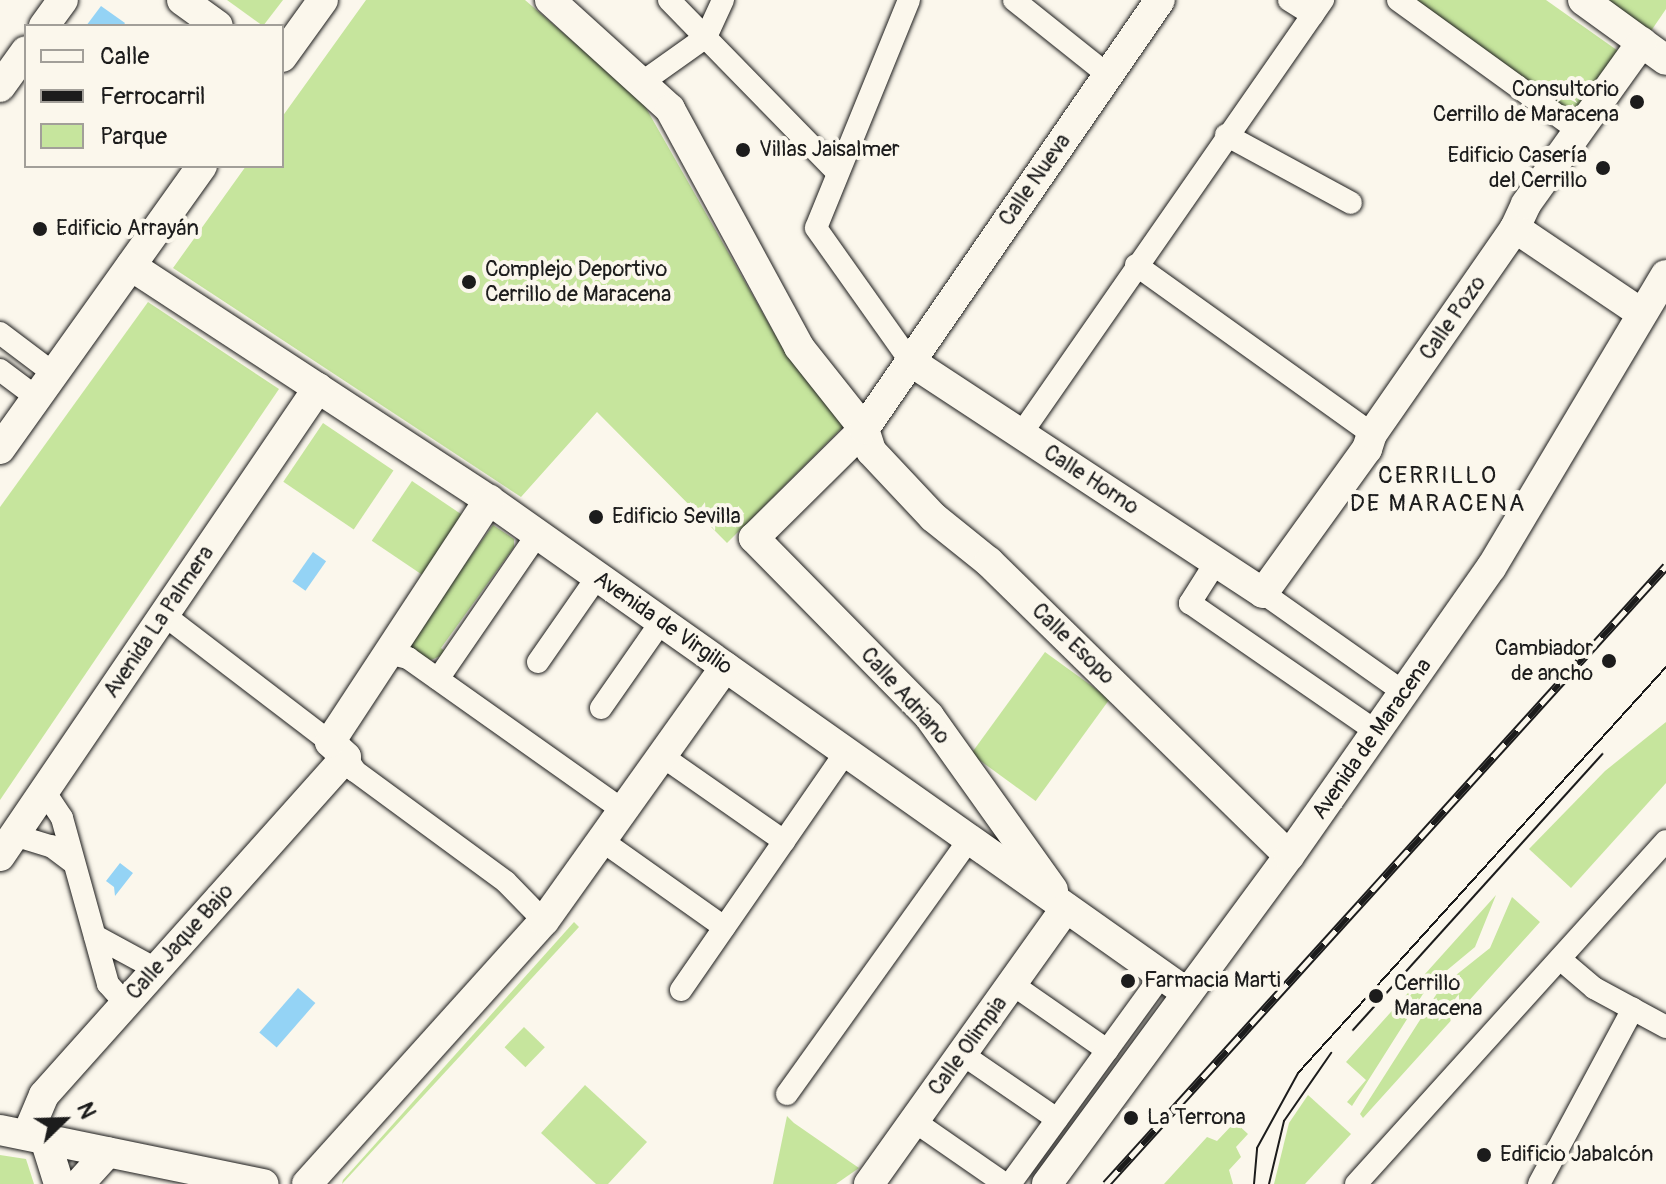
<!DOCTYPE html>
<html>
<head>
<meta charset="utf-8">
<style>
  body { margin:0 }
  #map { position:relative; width:1666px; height:1184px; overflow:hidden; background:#fbf7ec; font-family:Pangolin,sans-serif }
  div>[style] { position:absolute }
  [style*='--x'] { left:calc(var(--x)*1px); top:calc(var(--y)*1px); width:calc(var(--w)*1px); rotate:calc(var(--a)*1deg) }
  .green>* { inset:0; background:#c6e59d; transform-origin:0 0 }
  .water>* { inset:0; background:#94d3f5; transform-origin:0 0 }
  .roads { filter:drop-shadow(0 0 2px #1c1c1c) drop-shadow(0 0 2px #1c1c1c) }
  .street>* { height:22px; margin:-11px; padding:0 11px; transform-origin:11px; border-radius:11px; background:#fbf7ec }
  .secondary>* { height:30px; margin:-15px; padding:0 15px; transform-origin:15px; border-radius:15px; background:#fbf7ec }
  .tram>* { height:2px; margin:-1px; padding:0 1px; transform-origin:1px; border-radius:1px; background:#1c1c1c }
  .rail>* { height:9px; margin-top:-4.5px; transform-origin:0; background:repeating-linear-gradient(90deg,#fbf7ec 0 18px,#1c1c1c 0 36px); box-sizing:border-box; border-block:2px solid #1c1c1c }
  .dots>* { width:22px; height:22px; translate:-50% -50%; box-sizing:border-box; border:4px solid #fbf7ec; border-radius:50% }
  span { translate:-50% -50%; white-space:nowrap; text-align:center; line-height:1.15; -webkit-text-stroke:8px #fbf7ec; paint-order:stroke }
  .poi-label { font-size:22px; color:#1c1c1c }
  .right { translate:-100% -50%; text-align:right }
  .left { translate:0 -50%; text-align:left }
  .street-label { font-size:22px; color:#1c1c1c }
  .neighbourhood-label { font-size:24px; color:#1c1c1c; letter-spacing:2px }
  .legend { position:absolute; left:24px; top:24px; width:260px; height:144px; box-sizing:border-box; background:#fbf7ec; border:2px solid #a29f99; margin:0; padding:10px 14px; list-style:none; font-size:24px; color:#1c1c1c }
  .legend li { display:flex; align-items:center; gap:16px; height:40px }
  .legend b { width:40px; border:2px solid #a29f99 }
  .north { position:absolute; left:24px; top:1080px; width:80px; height:80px; -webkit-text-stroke:6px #fbf7ec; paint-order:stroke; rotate:67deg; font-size:22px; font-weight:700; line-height:32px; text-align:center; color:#1c1c1c }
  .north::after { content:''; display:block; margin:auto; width:28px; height:36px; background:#1c1c1c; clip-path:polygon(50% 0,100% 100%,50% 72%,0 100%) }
</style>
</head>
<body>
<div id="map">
  <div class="green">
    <div style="clip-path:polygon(227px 0,283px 0,263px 26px)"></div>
    <div style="clip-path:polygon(366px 0,525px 0,642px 101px,785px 352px,847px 423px,727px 543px,597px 412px,521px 497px,173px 268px,246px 166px,282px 166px,282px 117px)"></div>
    <div style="clip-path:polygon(1407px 0,1546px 0,1621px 53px,1574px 120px)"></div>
    <div style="clip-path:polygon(1607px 0,1666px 0,1666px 9px,1651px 31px)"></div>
    <div style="clip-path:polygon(148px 302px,279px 389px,0 800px,0 507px)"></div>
    <div style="left:323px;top:423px;width:85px;height:71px;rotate:34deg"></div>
    <div style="left:412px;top:481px;width:63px;height:72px;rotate:34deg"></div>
    <div style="clip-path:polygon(493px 525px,514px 539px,514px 547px,441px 648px,447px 653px,429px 661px,407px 645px)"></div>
    <div style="left:1045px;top:652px;width:80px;height:126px;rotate:36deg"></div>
    <div style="clip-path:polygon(1666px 722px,1666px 783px,1571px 888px,1529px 849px,1605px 771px)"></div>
    <div style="clip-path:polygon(1496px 895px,1475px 947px,1428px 986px,1352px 1106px,1347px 1102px,1366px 1080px,1346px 1062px)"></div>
    <div style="clip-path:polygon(1512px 897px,1540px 922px,1363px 1118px,1360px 1114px,1441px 987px,1490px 948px)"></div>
    <div style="clip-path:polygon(574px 922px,579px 927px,342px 1184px,343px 1180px)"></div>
    <div style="left:524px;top:1027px;width:29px;height:28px;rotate:44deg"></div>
    <div style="clip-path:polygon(585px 1085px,647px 1142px,608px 1184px,596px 1184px,541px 1133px)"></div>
    <div style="clip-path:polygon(1308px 1095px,1351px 1134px,1305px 1184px,1274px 1184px,1289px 1123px)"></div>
    <div style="clip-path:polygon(787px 1116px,794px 1123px,859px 1168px,836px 1184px,773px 1184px)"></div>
    <div style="clip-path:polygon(1235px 1122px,1248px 1134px,1236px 1147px,1241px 1157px,1229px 1170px,1233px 1184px,1164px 1184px,1207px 1137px,1217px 1141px)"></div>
    <div style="clip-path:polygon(0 1155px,26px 1159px,34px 1184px,0 1184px)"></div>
  </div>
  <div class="water">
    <div style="clip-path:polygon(101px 6px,125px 23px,123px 26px,86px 26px)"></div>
    <div style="left:313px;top:552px;width:16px;height:36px;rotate:35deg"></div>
    <div style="clip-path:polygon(120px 863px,133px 873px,115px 896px,114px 887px,106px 881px)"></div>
    <div style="left:298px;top:988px;width:23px;height:59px;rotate:41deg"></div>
  </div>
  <div class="roads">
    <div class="street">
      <div style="--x:669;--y:0;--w:239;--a:45.7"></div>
      <div style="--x:909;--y:0;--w:246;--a:112.2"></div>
      <div style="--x:816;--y:228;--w:163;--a:54.7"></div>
      <div style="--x:1014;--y:0;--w:120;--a:38.6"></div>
      <div style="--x:1289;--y:0;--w:28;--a:32"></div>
      <div style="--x:1398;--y:0;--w:223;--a:35.9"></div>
      <div style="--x:706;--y:37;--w:41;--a:-65.3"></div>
      <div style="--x:644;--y:81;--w:76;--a:-35.4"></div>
      <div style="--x:1226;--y:135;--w:142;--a:28.5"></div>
      <div style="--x:1136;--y:265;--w:290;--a:35.6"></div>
      <div style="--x:0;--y:333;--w:66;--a:37"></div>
      <div style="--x:0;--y:370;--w:45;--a:36.9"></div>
      <div style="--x:1021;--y:434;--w:529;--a:-55.17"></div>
      <div style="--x:1216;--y:562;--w:49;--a:122.4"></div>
      <div style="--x:1190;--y:603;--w:227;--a:34.6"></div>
      <div style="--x:1263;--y:593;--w:174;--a:35.2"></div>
      <div style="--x:164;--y:615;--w:209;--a:37.4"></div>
      <div style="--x:389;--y:653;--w:20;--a:15"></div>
      <div style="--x:408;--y:658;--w:263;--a:35.3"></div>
      <div style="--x:538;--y:662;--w:103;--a:-55.2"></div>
      <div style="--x:438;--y:679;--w:175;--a:-55.5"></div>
      <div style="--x:601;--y:708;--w:105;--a:-55.1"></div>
      <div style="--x:662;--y:756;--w:149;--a:34.9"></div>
      <div style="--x:346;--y:757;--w:17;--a:57"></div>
      <div style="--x:355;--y:771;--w:187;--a:36.3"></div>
      <div style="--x:506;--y:882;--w:54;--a:45.7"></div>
      <div style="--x:44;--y:791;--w:32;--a:56"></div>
      <div style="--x:62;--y:818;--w:172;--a:74.5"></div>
      <div style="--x:108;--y:984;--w:25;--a:48"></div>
      <div style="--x:14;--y:835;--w:39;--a:17"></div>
      <div style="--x:51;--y:846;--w:25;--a:37"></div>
      <div style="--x:601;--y:840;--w:151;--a:35.3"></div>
      <div style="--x:95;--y:936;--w:69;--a:28.4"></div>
      <div style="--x:1560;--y:959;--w:45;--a:40.5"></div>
      <div style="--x:1594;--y:988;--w:82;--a:28.4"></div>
      <div style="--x:1012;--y:984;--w:116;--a:34.8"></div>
      <div style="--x:681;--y:990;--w:290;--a:-55.3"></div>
      <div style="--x:962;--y:1054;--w:115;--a:34.4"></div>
      <div style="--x:787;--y:1094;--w:311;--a:-54.4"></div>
      <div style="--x:914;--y:1121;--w:111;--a:34.7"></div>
      <div style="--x:1010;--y:1184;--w:258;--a:-54"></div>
      <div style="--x:1356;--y:1184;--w:462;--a:-47.9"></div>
      <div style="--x:1539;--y:1184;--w:199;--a:-61.8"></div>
    </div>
    <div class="secondary">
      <div style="--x:182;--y:0;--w:44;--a:35.8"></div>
      <div style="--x:550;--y:0;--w:162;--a:42.2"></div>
      <div style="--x:670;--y:109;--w:271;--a:61.5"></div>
      <div style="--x:799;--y:347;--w:105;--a:51.6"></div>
      <div style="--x:864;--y:429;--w:23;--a:72"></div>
      <div style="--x:871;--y:451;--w:91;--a:46.8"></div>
      <div style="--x:933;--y:517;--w:72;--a:38.8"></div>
      <div style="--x:989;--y:562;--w:420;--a:44.4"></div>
      <div style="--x:1583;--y:0;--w:102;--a:35.9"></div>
      <div style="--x:44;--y:26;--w:32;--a:-54"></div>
      <div style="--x:282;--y:57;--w:70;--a:-54.3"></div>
      <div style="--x:0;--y:87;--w:44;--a:-54.2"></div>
      <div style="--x:1515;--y:228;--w:152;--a:34"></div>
      <div style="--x:131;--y:266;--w:428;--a:33.2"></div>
      <div style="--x:489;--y:500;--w:855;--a:35.23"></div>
      <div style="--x:910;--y:361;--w:422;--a:33.3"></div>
      <div style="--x:1263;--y:593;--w:178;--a:-54.2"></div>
      <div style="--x:1367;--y:449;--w:16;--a:-72"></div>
      <div style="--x:1372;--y:434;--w:251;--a:-55.2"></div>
      <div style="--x:1515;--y:228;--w:26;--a:-65"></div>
      <div style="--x:1526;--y:204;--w:199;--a:-54.4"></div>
      <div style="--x:0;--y:449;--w:348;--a:-54.5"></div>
      <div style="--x:0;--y:856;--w:566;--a:-55.8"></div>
      <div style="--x:1053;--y:890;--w:214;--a:-125.5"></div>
      <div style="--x:929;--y:716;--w:250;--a:-134.5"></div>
      <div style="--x:754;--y:538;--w:155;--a:-44.7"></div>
      <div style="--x:864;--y:429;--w:521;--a:-55.4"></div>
      <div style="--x:0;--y:1130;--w:269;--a:11.6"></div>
      <div style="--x:27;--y:1135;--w:43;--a:-67"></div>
      <div style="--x:44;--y:1095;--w:453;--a:-48.2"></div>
      <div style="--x:346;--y:757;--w:22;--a:-137"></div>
      <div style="--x:330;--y:742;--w:290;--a:-56.7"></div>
      <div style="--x:45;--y:1139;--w:47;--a:72.7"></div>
      <div style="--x:79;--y:1184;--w:43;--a:-47.8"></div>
      <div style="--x:307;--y:1184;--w:354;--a:-48"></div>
      <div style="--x:544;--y:921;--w:312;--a:-54.5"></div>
      <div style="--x:869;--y:1184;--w:339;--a:-54.5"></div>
      <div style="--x:1047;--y:1184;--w:408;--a:-53.6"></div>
      <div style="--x:1289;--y:856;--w:352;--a:-55"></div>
      <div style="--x:1491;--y:568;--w:341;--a:-59.2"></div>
    </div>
  </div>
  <div class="tram">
    <div style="--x:1353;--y:1030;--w:372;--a:-47.9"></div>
    <div style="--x:1254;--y:1184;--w:36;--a:-85"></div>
    <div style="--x:1257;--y:1148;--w:85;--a:-61.3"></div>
    <div style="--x:1298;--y:1073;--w:548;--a:-47.81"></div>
    <div style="--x:1269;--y:1184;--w:65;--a:-76.6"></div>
    <div style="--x:1284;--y:1121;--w:83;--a:-55.3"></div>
  </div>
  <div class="rail">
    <div style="--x:1106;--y:1184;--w:834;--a:-47.82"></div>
  </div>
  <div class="dots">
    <div style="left:1637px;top:102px;background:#1c1c1c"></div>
    <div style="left:743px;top:150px;background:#1c1c1c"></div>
    <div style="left:1603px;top:168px;background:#1c1c1c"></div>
    <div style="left:40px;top:229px;background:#1c1c1c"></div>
    <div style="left:469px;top:282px;background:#1c1c1c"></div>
    <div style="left:596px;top:517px;background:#1c1c1c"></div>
    <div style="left:1609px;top:661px;background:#1c1c1c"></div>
    <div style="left:1128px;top:981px;background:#1c1c1c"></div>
    <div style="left:1376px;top:996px;background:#1c1c1c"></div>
    <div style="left:1131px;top:1118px;background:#1c1c1c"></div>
    <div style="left:1484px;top:1155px;background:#1c1c1c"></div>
  </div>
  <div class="poi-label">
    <span class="right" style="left:1619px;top:102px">Consultorio<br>Cerrillo de Maracena</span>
    <span class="left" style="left:759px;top:150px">Villas Jaisalmer</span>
    <span class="right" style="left:1587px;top:168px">Edificio Casería<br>del Cerrillo</span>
    <span class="left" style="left:56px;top:229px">Edificio Arrayán</span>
    <span class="left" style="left:485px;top:282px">Complejo Deportivo<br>Cerrillo de Maracena</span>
    <span class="left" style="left:612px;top:517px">Edificio Sevilla</span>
    <span class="right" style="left:1593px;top:661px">Cambiador<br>de ancho</span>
    <span class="left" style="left:1144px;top:981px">Farmacia Marti</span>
    <span class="left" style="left:1394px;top:996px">Cerrillo<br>Maracena</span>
    <span class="left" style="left:1147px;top:1118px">La Terrona</span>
    <span class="left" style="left:1500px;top:1155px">Edificio Jabalcón</span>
  </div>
  <div class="street-label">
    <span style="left:1035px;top:180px;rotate:-55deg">Calle Nueva</span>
    <span style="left:1453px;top:318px;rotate:-55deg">Calle Pozo</span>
    <span style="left:1091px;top:480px;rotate:33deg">Calle Horno</span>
    <span style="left:159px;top:622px;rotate:-56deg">Avenida La Palmera</span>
    <span style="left:663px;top:623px;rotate:35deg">Avenida de Virgilio</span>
    <span style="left:1073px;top:644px;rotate:44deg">Calle Esopo</span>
    <span style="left:905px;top:696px;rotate:48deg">Calle Adriano</span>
    <span style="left:1372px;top:739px;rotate:-55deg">Avenida de Maracena</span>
    <span style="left:180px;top:942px;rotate:-48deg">Calle Jaque Bajo</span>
    <span style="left:968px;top:1046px;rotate:-54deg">Calle Olimpia</span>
  </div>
  <div class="neighbourhood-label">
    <span style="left:1438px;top:490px">CERRILLO<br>DE MARACENA</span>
  </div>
  <ul class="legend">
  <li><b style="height:10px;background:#fbf7ec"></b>Calle</li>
  <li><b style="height:10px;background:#1c1c1c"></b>Ferrocarril</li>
  <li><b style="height:22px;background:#c6e59d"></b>Parque</li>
  </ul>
  <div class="north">N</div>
</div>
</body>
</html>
